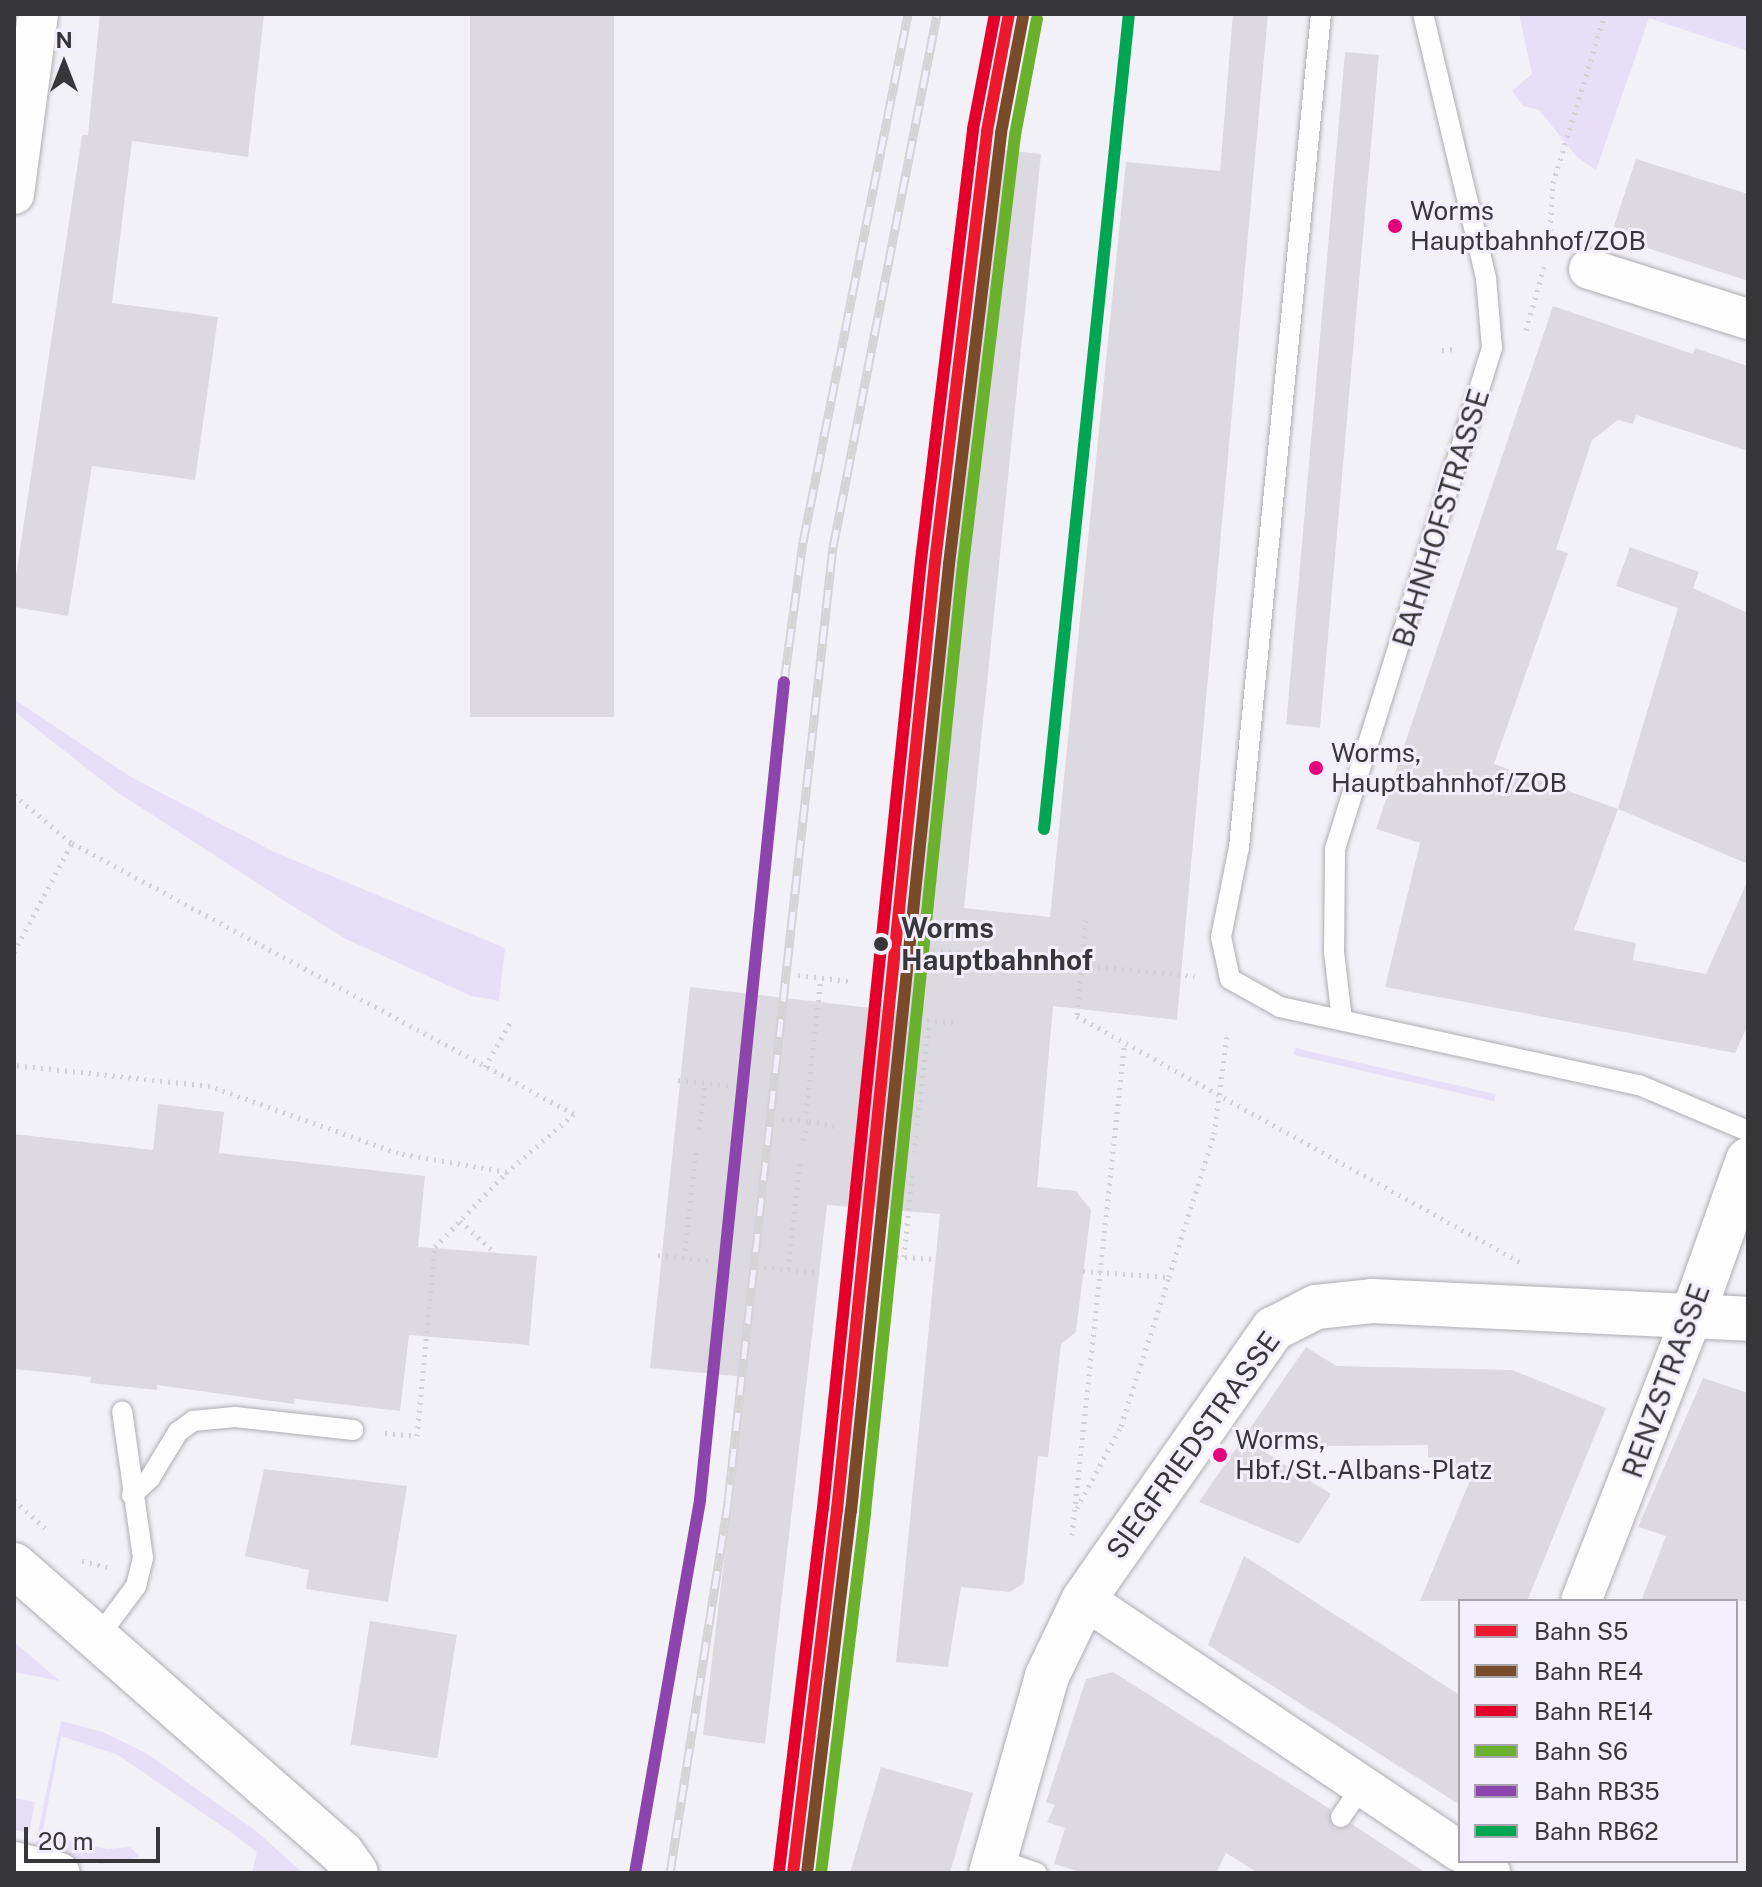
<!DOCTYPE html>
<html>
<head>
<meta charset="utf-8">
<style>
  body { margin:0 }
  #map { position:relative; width:1762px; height:1887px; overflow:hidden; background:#f3f1f8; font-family:"Public Sans",sans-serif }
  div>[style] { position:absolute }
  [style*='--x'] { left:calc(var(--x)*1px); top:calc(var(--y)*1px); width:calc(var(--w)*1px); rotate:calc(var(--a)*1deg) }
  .green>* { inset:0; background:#e7dff7; transform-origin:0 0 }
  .building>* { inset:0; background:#dcdae0; transform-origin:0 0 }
  .path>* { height:5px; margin-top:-2.5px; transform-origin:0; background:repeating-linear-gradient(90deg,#d1d0d3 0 2px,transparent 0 8px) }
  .roads { filter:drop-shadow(0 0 2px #aeadb2) drop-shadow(0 0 2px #aeadb2) }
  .lane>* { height:20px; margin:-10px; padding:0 10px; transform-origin:10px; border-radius:10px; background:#fdfdfe }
  .street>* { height:40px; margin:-20px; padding:0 20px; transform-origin:20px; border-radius:20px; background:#fdfdfe }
  .secondary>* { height:44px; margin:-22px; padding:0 22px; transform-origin:22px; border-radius:22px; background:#fdfdfe }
  .rail>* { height:9px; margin-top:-4.5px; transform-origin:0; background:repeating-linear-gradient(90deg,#f2eefb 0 18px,#d4d3d5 0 36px); box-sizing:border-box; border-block:2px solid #d4d3d5 }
  .rail-1>* { height:12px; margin:-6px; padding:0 6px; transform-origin:6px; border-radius:6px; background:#ec192e }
  .rail-2>* { height:12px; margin:-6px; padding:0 6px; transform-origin:6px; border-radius:6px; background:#7a4b2a }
  .rail-3>* { height:12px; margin:-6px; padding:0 6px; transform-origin:6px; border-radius:6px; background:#e4002b }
  .rail-4>* { height:12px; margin:-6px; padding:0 6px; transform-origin:6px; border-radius:6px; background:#6ab22e }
  .rail-5>* { height:12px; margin:-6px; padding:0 6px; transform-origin:6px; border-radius:6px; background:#8e44ad }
  .rail-6>* { height:12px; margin:-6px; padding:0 6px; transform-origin:6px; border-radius:6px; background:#00a651 }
  .dots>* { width:22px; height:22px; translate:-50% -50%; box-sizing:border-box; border:4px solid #f2eefb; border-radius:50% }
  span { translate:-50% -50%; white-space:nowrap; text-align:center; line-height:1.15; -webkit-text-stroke:6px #f2eefb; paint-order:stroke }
  .bus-label { font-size:26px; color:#37363a }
  .left { translate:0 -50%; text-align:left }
  .street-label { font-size:28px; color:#37363a }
  .stop-label { font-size:28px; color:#37363a; font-weight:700 }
  .frame { position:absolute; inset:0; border:16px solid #37363a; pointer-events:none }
  .legend { position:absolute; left:1458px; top:1599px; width:280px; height:264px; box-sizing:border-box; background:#f2eefb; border:2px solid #a7a4ae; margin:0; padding:10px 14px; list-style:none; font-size:24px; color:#37363a }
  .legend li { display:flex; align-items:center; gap:16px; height:40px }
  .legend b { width:40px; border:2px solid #a7a4ae }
  .north { position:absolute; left:24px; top:24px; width:80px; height:80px; -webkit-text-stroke:6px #f2eefb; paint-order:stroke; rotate:0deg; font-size:22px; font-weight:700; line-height:32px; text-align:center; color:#37363a }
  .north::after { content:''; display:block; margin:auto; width:28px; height:36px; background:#37363a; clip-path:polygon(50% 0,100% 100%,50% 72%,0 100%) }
  .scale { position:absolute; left:24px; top:1827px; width:136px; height:36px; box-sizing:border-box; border:4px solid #37363a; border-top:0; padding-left:10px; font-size:24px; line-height:28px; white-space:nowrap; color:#37363a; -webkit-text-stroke:6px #f2eefb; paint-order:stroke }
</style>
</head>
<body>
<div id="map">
  <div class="green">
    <div style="clip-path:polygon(1519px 14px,1748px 14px,1748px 51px,1649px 18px,1596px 170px,1577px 157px,1539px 110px,1523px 106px,1512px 91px,1532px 74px)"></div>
    <div style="clip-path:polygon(14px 699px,131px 777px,274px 852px,505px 948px,499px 1001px,471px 996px,346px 939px,294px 907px,114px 790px,14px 711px)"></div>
    <div style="left:1295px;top:1048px;width:206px;height:7px;rotate:13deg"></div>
    <div style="clip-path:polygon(14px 1642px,60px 1681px,14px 1672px)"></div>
    <div style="clip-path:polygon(61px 1721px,103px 1732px,146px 1753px,256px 1831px,303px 1873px,252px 1873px,257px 1852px,229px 1831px,118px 1755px,61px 1736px,42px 1835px,108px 1849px,130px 1847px,140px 1857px,101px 1864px,35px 1847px)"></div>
    <div style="clip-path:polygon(14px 1798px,35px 1802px,29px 1833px,14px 1830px)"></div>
  </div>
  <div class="building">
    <div style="clip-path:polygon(100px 14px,264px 14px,248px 157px,132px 141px,112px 303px,218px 317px,195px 480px,92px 466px,68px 616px,14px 607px,14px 589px,82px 135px,88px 135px)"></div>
    <div style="left:470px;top:14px;width:144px;height:703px"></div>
    <div style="clip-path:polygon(1233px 14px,1268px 14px,1177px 1020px,1053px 1006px,1037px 1187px,1076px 1191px,1091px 1210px,1076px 1332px,1061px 1344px,1048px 1457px,1038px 1456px,1024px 1583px,1010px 1592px,961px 1587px,948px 1667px,896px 1662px,940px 1214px,827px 1205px,765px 1744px,703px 1735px,746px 1377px,650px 1368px,690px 987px,897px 1011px,996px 149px,1041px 154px,964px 908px,1050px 917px,1126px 162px,1220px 171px)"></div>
    <div style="left:1345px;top:52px;width:34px;height:675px;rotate:5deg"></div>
    <div style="clip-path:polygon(1636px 159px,1748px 194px,1748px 281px,1629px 242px,1614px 226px)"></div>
    <div style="clip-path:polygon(1553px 306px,1693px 354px,1695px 348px,1748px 366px,1748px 451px,1636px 415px,1633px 424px,1618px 420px,1592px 440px,1556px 549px,1568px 553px,1494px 764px,1618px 809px,1574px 930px,1636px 943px,1633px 960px,1706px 974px,1748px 880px,1748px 1025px,1735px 1053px,1385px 987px,1420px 843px,1376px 829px)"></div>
    <div style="clip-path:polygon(1630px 547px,1699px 572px,1693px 588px,1748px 613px,1748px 864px,1618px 809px,1678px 608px,1616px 586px)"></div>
    <div style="clip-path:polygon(158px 1104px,224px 1112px,219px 1153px,425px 1176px,418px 1247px,537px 1256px,529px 1345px,409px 1335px,400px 1411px,295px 1399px,294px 1404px,157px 1385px,157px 1390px,90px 1383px,91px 1377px,14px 1369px,14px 1134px,153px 1150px)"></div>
    <div style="clip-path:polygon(1306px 1347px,1336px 1366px,1512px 1370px,1606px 1408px,1527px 1601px,1420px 1601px,1473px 1473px,1428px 1457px,1428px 1445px,1257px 1447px,1331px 1494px,1299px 1544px,1199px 1502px)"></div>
    <div style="clip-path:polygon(1703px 1378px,1748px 1393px,1748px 1601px,1641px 1601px,1666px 1536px,1638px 1527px)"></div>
    <div style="clip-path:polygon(264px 1469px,407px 1486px,388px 1602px,306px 1589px,309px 1570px,245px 1556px)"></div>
    <div style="clip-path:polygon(1244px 1556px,1460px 1695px,1460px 1805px,1208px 1645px)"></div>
    <div style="left:370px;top:1621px;width:88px;height:125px;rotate:9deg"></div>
    <div style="clip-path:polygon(1113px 1672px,1330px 1809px,1334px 1828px,1352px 1824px,1426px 1873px,1258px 1873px,1226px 1853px,1216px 1873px,1084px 1873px,1054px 1864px,1065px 1828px,1047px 1822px,1055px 1805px,1046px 1802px,1086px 1679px)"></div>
    <div style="clip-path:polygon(881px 1767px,973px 1793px,950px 1873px,850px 1873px)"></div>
  </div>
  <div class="path">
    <div style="--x:1554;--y:248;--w:5;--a:-158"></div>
    <div style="--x:1549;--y:246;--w:63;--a:-86.4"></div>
    <div style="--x:1553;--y:183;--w:177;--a:-72.9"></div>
    <div style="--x:1526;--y:330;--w:66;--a:-74.1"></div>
    <div style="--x:1442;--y:350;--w:15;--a:-4"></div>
    <div style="--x:14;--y:795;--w:75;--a:39.6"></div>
    <div style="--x:72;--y:843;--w:570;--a:28.36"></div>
    <div style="--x:574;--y:1114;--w:89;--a:139.1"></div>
    <div style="--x:507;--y:1172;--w:111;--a:-170.1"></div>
    <div style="--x:398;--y:1153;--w:200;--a:-160.4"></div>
    <div style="--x:210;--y:1086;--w:197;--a:-173.9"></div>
    <div style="--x:1086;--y:920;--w:45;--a:95.1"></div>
    <div style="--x:1082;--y:965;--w:113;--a:5.6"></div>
    <div style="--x:901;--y:947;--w:182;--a:5.7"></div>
    <div style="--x:1082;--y:965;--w:51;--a:95.6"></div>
    <div style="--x:1077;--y:1016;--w:507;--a:29.04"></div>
    <div style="--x:14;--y:952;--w:123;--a:-62"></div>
    <div style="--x:798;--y:975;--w:51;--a:6.7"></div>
    <div style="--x:895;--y:1017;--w:62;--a:5.5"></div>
    <div style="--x:485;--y:1067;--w:55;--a:-60.6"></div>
    <div style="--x:678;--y:1080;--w:53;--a:6.5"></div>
    <div style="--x:806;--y:1113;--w:136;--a:-83.7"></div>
    <div style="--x:782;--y:1119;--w:27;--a:4"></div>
    <div style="--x:917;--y:1125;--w:105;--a:-83.4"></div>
    <div style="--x:699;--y:1129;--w:46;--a:-82.6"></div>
    <div style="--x:884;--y:1131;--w:32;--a:7"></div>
    <div style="--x:916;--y:1135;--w:17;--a:97"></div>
    <div style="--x:803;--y:1140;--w:20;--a:-72"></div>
    <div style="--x:809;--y:1121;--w:26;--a:11"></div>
    <div style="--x:460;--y:1221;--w:46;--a:42.4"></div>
    <div style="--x:658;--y:1255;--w:55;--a:6.2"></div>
    <div style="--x:873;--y:1255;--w:62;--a:3.7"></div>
    <div style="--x:904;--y:1257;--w:82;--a:-84.4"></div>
    <div style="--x:684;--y:1258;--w:107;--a:-83.5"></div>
    <div style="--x:764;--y:1267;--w:56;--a:6.1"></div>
    <div style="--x:788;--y:1269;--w:107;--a:-83.5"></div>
    <div style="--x:1083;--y:1271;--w:86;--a:4"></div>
    <div style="--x:385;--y:1433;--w:32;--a:5"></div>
    <div style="--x:417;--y:1436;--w:190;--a:-84.6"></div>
    <div style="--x:435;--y:1247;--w:104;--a:-46.2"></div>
    <div style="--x:14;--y:1500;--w:42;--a:42.1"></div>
    <div style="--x:1077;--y:1508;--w:93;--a:-61.8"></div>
    <div style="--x:1121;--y:1426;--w:157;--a:-72.1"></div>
    <div style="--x:1169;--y:1277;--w:150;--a:-72.5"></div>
    <div style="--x:1214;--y:1134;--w:100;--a:-82.5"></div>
    <div style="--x:1072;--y:1535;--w:495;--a:-83.9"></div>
    <div style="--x:82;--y:1561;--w:26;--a:13"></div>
  </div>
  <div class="roads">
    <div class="lane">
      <div style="--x:1321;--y:14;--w:837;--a:95.62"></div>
      <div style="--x:1239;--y:847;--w:92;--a:101.3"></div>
      <div style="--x:1221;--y:937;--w:43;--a:77.9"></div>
      <div style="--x:1230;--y:979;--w:57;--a:29.2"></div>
      <div style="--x:1280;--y:1007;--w:367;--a:12.3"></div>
      <div style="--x:1639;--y:1085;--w:118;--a:22.9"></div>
      <div style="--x:1342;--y:1020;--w:68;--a:-96.7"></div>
      <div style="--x:1334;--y:952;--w:103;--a:-89.4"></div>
      <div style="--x:1335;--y:849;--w:525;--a:-72.6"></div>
      <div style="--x:1492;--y:348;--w:70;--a:-94.9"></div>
      <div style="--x:1486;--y:278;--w:271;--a:-103.4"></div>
      <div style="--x:132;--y:1495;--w:25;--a:-43"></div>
      <div style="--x:150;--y:1478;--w:54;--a:-58.7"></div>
      <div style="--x:178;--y:1432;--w:19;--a:-36"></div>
      <div style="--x:193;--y:1421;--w:42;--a:-5.4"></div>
      <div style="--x:235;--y:1417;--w:119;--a:6.3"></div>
      <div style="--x:98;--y:1637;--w:64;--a:-53.3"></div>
      <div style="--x:136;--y:1586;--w:29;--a:-76"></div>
      <div style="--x:143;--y:1558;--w:148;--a:-98.1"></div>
      <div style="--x:1341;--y:1817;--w:37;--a:-56"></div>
      <div style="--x:996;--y:1859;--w:43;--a:18.9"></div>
    </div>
    <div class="street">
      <div style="--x:14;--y:194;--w:182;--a:-82.4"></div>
      <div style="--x:1589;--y:269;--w:167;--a:17.5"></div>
      <div style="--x:1084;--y:1599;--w:453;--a:33.9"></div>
      <div style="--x:1581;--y:1601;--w:305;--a:-68.7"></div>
      <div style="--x:1473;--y:1861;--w:21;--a:35"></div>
      <div style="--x:14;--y:1862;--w:47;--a:13.4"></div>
    </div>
    <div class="secondary">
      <div style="--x:1692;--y:1317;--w:167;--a:-70.4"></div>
      <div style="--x:14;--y:1565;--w:436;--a:41.3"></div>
      <div style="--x:342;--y:1853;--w:24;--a:55"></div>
      <div style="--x:991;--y:1873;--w:205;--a:-74.1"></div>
      <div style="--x:1047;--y:1676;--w:85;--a:-64.3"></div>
      <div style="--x:1084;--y:1599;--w:330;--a:-55"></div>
      <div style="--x:1273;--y:1329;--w:48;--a:-27.1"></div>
      <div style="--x:1316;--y:1307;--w:56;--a:-6.1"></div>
      <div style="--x:1372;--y:1301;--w:376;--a:2.7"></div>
    </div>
  </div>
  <div class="rail">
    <div style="--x:784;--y:682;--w:141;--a:-82.3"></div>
    <div style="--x:803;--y:542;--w:538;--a:-78.75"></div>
    <div style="--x:670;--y:1873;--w:376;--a:-81.1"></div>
    <div style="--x:728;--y:1502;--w:961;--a:-83.73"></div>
    <div style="--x:833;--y:547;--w:543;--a:-78.96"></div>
  </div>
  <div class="rail-1">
    <div style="--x:793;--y:1873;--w:366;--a:-83.1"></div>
    <div style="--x:837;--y:1510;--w:953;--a:-84.1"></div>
    <div style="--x:935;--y:562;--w:434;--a:-83.1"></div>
    <div style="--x:987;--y:131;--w:119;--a:-79.4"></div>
  </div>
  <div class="rail-2">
    <div style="--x:807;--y:1873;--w:365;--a:-83.1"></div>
    <div style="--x:851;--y:1511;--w:952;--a:-84.09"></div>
    <div style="--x:949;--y:564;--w:434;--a:-83.1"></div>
    <div style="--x:1001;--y:133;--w:118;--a:-79.3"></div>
  </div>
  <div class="rail-3">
    <div style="--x:779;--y:1871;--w:366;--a:-83.1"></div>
    <div style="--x:823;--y:1508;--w:953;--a:-84.1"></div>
    <div style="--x:921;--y:560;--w:434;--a:-83.1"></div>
    <div style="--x:973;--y:129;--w:117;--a:-79.2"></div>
  </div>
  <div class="rail-4">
    <div style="--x:821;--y:1873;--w:363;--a:-83"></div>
    <div style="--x:865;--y:1513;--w:953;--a:-84.1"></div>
    <div style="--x:963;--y:565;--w:433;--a:-83.1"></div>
    <div style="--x:1015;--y:135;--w:118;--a:-79.3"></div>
  </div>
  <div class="rail-5">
    <div style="--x:635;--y:1873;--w:379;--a:-80.1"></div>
    <div style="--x:700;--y:1500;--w:822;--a:-84.14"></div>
  </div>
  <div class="rail-6">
    <div style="--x:1044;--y:829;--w:819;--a:-84.05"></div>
  </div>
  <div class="dots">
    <div style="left:1395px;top:226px;background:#e5007d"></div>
    <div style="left:1316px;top:768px;background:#e5007d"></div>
    <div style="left:881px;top:944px;background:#37363a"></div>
    <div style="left:1220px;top:1455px;background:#e5007d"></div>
  </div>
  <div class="bus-label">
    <span class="left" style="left:1410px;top:226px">Worms<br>Hauptbahnhof/ZOB</span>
    <span class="left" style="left:1331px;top:768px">Worms,<br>Hauptbahnhof/ZOB</span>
    <span class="left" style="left:1235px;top:1455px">Worms,<br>Hbf./St.-Albans-Platz</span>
  </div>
  <div class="street-label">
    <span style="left:1441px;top:518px;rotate:-73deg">BAHNHOFSTRASSE</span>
    <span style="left:1666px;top:1381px;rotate:-70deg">RENZSTRASSE</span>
    <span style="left:1193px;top:1445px;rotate:-54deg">SIEGFRIEDSTRASSE</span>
  </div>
  <div class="stop-label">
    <span class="left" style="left:901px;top:944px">Worms<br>Hauptbahnhof</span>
  </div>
  <div class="frame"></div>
  <ul class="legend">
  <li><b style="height:10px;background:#ec192e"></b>Bahn S5</li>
  <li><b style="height:10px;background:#7a4b2a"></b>Bahn RE4</li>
  <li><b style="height:10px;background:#e4002b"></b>Bahn RE14</li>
  <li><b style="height:10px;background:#6ab22e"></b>Bahn S6</li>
  <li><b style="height:10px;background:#8e44ad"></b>Bahn RB35</li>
  <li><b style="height:10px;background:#00a651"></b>Bahn RB62</li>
  </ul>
  <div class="north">N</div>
  <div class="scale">20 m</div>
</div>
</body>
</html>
